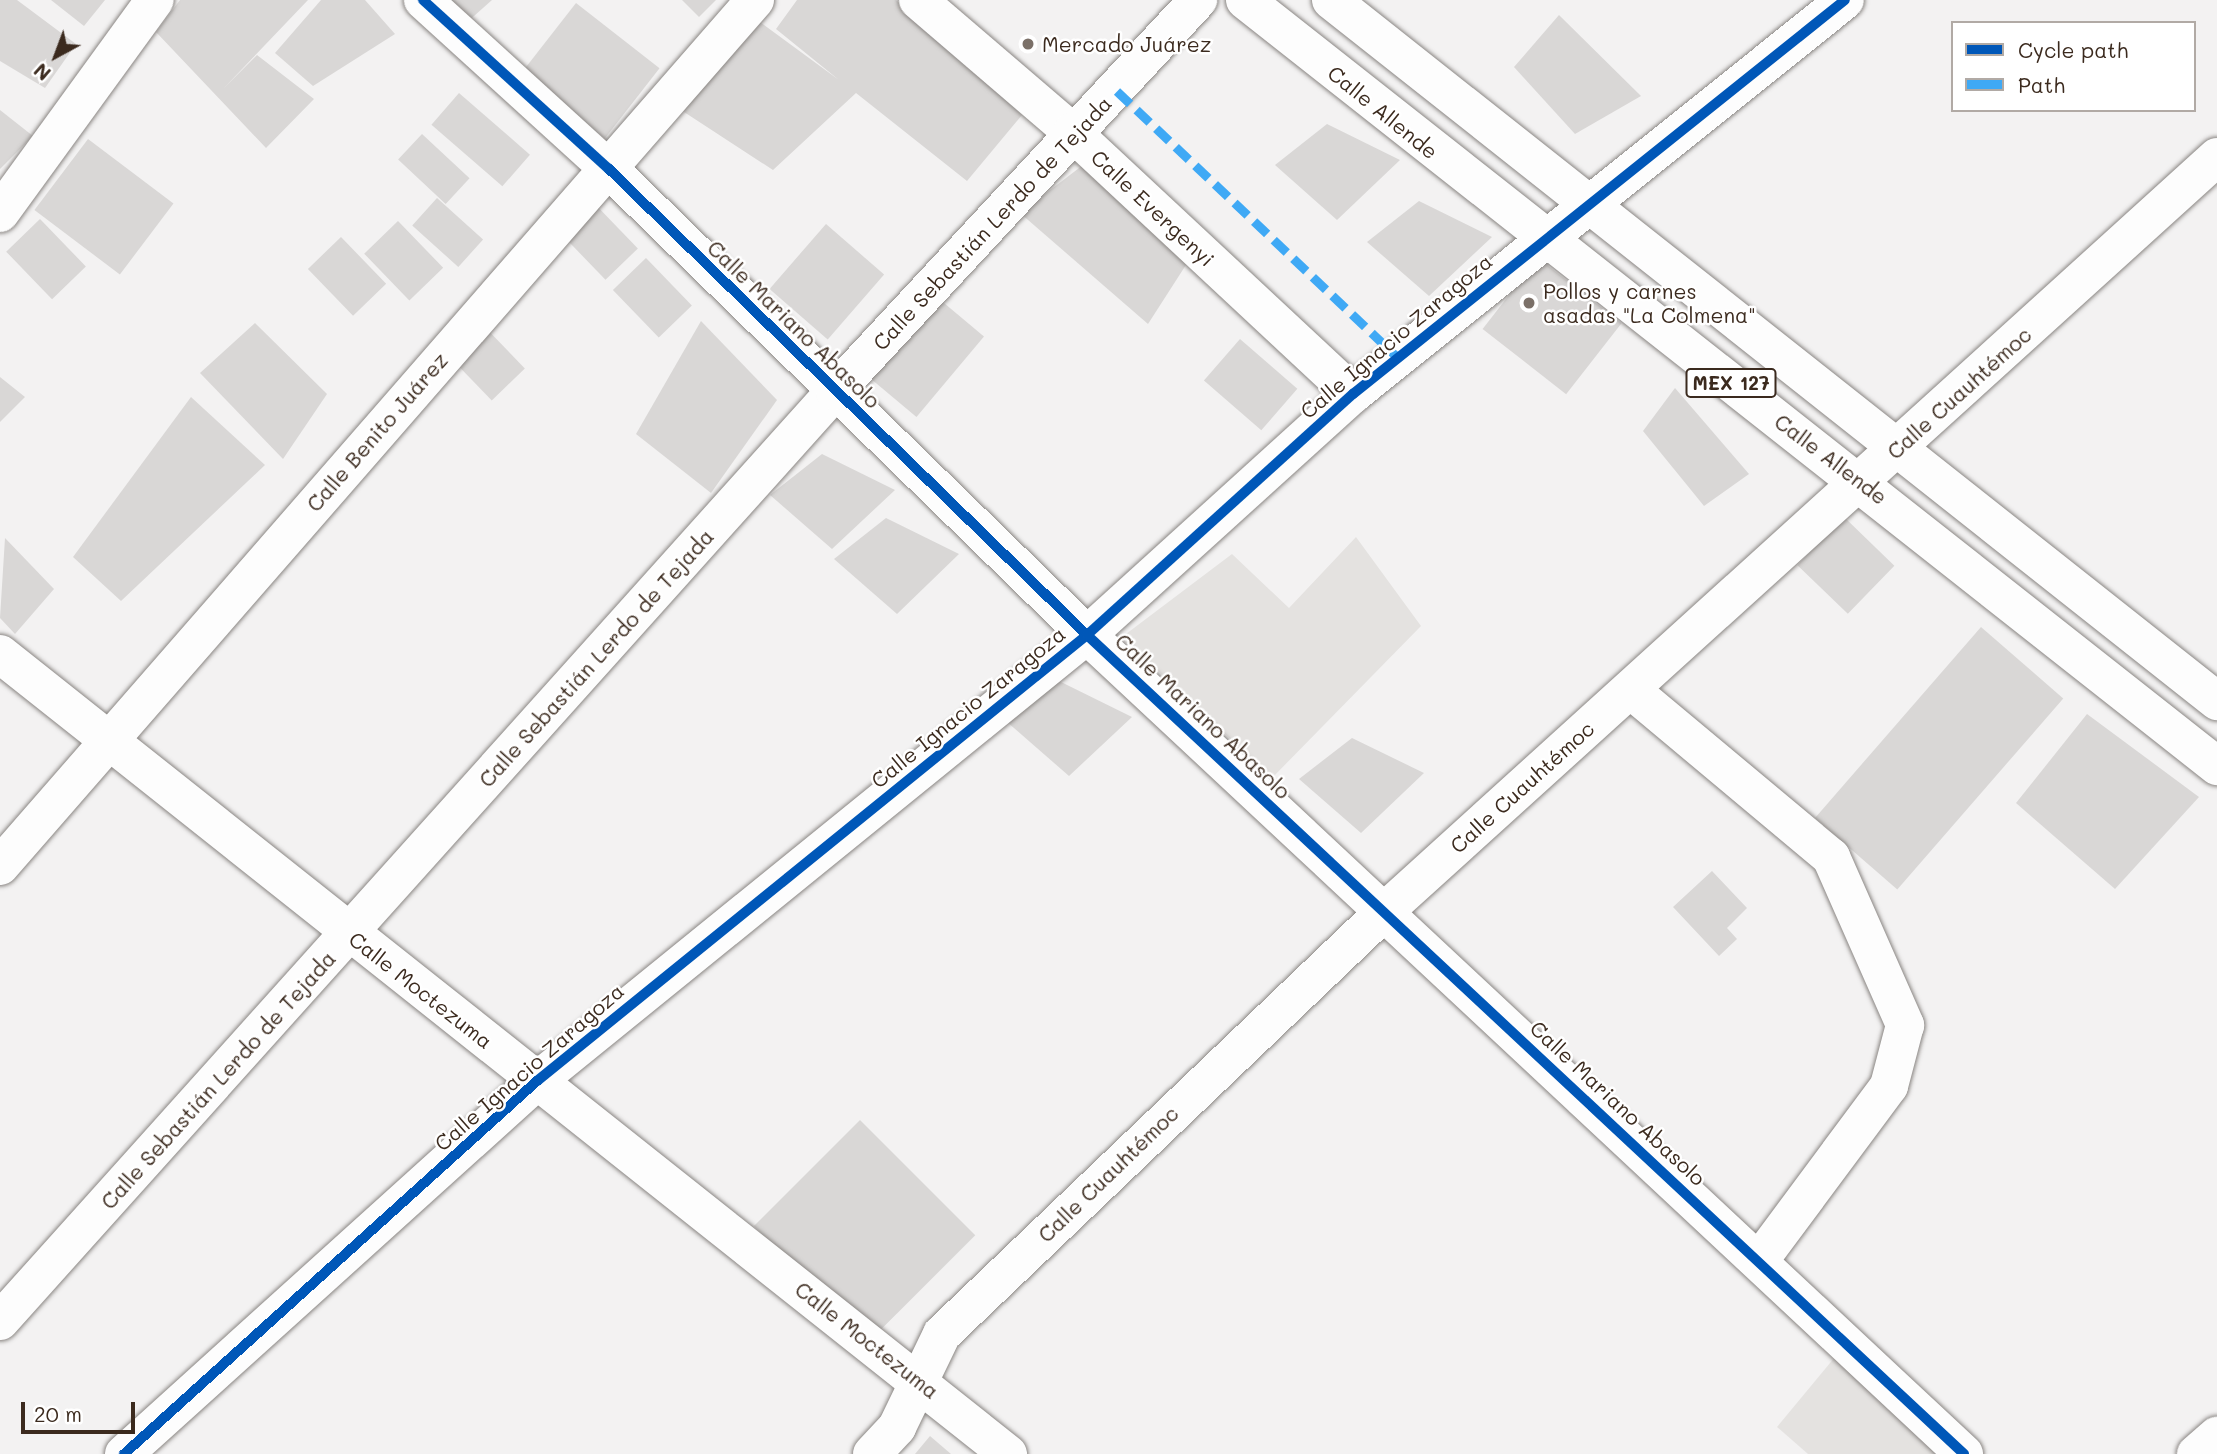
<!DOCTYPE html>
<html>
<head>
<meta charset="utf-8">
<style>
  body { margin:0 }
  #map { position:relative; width:2217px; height:1454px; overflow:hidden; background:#f3f2f2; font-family:Mali,sans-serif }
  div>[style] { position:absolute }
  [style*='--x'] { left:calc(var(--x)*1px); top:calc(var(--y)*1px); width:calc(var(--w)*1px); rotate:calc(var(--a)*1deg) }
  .green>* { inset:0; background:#e4e2e0 }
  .building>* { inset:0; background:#d9d7d6; transform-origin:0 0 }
  .roads { filter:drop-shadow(0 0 2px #898582) drop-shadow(0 0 2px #898582) }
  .minor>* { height:38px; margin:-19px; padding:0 19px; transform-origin:19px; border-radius:19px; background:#fdfdfd }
  .major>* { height:38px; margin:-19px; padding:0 19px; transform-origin:19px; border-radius:19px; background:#fdfdfd }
  .quiet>* { height:9px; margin-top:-4.5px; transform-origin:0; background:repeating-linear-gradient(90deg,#3fa9f5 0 18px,transparent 0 27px) }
  .cycleway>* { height:10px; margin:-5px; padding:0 5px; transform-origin:5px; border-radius:5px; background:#0057b8 }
  .dots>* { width:19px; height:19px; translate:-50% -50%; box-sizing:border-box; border:4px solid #fff; border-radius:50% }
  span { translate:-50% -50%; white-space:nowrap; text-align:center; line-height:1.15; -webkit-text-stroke:5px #fff; paint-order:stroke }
  .shield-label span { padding:2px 5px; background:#fff; border:2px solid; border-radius:5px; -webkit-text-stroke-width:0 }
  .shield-label { font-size:19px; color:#3b2a1e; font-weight:700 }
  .poi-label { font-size:21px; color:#3b2a1e }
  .left { translate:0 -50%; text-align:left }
  .street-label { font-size:21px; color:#3b2a1e }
  .legend { position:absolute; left:1951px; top:21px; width:245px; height:91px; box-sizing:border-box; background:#fff; border:2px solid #b1aaa5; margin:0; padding:9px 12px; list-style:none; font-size:21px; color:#3b2a1e }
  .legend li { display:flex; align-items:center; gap:14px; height:35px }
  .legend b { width:35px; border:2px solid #b1aaa5 }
  .north { position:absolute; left:21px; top:21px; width:70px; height:70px; -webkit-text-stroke:5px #fff; paint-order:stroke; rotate:221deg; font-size:19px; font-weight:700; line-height:28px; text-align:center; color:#3b2a1e }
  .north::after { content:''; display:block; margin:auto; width:24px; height:32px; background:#3b2a1e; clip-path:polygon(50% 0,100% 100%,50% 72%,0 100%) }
  .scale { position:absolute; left:21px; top:1402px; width:114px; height:32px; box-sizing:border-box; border:4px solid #3b2a1e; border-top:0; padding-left:9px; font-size:21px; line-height:24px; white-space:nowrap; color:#3b2a1e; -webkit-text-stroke:5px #fff; paint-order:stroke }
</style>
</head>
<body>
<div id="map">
  <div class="green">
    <div style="clip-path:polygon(1356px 537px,1421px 626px,1272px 778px,1122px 637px,1232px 554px,1289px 608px)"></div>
    <div style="clip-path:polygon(1835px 1357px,1943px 1454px,1808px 1454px,1777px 1427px)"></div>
  </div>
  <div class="building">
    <div style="clip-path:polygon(0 0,17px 0,76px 44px,45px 88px,0 61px)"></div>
    <div style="clip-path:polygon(51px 0,105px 0,84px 26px)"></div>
    <div style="clip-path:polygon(180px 0,308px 0,223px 89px,257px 55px,314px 99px,266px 148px,156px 32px)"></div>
    <div style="clip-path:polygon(321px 0,365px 0,395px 34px,313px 86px,275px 53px)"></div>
    <div style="clip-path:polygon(445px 0,492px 0,465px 24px)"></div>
    <div style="clip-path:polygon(682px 0,716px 0,699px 17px)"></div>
    <div style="clip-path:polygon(797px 0,896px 0,1022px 115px,967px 181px,856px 93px,773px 170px,681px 110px,753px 17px,839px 80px,776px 29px)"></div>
    <div style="left:576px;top:3px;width:106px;height:89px;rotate:38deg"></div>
    <div style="clip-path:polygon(1559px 15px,1641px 96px,1575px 134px,1514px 67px)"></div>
    <div style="left:459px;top:93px;width:94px;height:42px;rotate:41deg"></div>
    <div style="clip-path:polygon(0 110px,33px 136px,0 169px)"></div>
    <div style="clip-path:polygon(1327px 124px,1400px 160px,1337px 220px,1275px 165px)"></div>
    <div style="left:422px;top:134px;width:65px;height:35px;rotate:43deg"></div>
    <div style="left:88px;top:139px;width:107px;height:89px;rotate:37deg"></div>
    <div style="clip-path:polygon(1087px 162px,1193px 254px,1148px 324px,1020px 213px)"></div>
    <div style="left:437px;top:198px;width:62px;height:37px;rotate:42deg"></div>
    <div style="left:592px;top:201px;width:66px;height:45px;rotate:46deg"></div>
    <div style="clip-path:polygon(1419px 201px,1492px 237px,1429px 296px,1367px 242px)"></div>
    <div style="left:40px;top:219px;width:66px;height:47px;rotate:46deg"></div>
    <div style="left:398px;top:221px;width:65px;height:47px;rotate:46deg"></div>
    <div style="left:826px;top:224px;width:77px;height:86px;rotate:41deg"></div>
    <div style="left:341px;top:237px;width:65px;height:46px;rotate:46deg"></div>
    <div style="left:646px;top:258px;width:66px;height:46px;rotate:46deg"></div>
    <div style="left:1538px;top:258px;width:106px;height:90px;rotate:38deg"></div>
    <div style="left:938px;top:298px;width:60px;height:105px;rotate:40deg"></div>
    <div style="left:479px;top:321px;width:66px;height:46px;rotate:46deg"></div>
    <div style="clip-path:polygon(701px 321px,777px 400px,711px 493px,636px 434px)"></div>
    <div style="clip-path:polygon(255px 323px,327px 394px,283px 459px,200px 373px)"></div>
    <div style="left:1240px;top:339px;width:76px;height:55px;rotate:41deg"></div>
    <div style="clip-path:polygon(0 377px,25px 397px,0 422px)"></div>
    <div style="clip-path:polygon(1675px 388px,1749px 474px,1704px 506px,1643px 431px)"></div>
    <div style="clip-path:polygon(191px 397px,265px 465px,121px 601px,73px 557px)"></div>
    <div style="clip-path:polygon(822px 454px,895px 490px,832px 549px,770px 495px)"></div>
    <div style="left:1844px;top:517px;width:70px;height:67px;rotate:44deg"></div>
    <div style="clip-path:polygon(886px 518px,959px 554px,897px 614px,834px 559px)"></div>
    <div style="clip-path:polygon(5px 538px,54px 589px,15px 634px,0 618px)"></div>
    <div style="left:1981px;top:627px;width:109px;height:253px;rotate:41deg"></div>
    <div style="clip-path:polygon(1059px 681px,1132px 717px,1069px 776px,1007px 722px)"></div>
    <div style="clip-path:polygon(2087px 714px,2199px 797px,2115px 889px,2016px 803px)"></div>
    <div style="clip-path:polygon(1352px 738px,1424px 773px,1361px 833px,1299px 779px)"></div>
    <div style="clip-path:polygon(1712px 871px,1747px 908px,1727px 928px,1737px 939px,1719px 956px,1673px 907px)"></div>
    <div style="left:860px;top:1120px;width:163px;height:150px;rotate:45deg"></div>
    <div style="clip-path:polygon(930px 1436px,951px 1454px,915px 1454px)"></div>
  </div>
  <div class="roads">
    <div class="minor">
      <div style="--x:423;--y:0;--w:251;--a:42.3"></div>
      <div style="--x:609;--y:169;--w:668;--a:44.27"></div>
      <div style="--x:1087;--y:635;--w:1200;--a:43.04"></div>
      <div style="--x:918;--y:0;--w:203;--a:40.6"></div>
      <div style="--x:1072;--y:132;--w:384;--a:43"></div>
      <div style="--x:0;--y:213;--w:263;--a:-54"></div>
      <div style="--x:0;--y:654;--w:1287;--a:38.44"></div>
      <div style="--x:1631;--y:690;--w:261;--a:39.9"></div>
      <div style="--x:1831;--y:857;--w:184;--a:66.2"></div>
      <div style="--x:1905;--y:1025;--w:63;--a:104.7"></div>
      <div style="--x:1889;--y:1086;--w:218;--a:126.6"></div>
      <div style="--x:0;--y:866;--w:1149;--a:-48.92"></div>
      <div style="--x:0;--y:1321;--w:1250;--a:-48.08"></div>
      <div style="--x:835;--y:391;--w:534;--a:-47.13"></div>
      <div style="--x:124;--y:1454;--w:557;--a:-42.09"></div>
      <div style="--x:537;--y:1081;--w:708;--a:-39.04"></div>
      <div style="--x:1087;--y:635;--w:359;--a:-42.2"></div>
      <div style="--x:1353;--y:394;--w:630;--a:-38.69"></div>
      <div style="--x:872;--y:1454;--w:37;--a:-47"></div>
      <div style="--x:897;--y:1427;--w:103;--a:-64.2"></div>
      <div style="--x:942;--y:1334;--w:613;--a:-43.68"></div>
      <div style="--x:1385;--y:911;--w:1123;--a:-42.18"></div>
      <div style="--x:2196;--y:1454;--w:28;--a:-41"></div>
    </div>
    <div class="major">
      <div style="--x:1245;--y:0;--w:1238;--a:38.24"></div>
      <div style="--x:1331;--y:0;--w:1130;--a:38.35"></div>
    </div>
  </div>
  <div class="quiet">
    <div style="--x:1117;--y:91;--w:388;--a:43.5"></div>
  </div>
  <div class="cycleway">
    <div style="--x:423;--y:0;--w:251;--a:42.3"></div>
    <div style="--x:609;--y:169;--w:668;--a:44.27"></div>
    <div style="--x:1087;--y:635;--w:1200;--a:43.04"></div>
    <div style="--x:124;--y:1454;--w:557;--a:-42.09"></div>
    <div style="--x:537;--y:1081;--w:708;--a:-39.04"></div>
    <div style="--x:1087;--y:635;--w:359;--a:-42.2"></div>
    <div style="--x:1353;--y:394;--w:630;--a:-38.69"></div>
  </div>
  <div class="dots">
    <div style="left:1028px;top:44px;background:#7b7068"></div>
    <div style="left:1529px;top:303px;background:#7b7068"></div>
  </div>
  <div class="shield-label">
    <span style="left:1731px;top:383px">MEX 127</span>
  </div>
  <div class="poi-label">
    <span class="left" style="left:1042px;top:44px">Mercado Juárez</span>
    <span class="left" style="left:1543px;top:303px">Pollos y carnes<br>asadas "La Colmena"</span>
  </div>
  <div class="street-label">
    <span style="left:1383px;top:112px;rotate:39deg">Calle Allende</span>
    <span style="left:1153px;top:208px;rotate:43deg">Calle Evergenyi</span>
    <span style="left:992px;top:223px;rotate:-47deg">Calle Sebastián Lerdo de Tejada</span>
    <span style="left:794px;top:324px;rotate:44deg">Calle Mariano Abasolo</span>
    <span style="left:1396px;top:336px;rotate:-40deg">Calle Ignacio Zaragoza</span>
    <span style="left:1959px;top:393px;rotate:-42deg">Calle Cuauhtémoc</span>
    <span style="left:377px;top:432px;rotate:-49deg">Calle Benito Juárez</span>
    <span style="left:1831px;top:459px;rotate:37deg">Calle Allende</span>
    <span style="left:596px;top:658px;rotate:-48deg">Calle Sebastián Lerdo de Tejada</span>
    <span style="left:968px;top:707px;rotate:-39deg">Calle Ignacio Zaragoza</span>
    <span style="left:1203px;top:716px;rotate:43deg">Calle Mariano Abasolo</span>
    <span style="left:1522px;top:787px;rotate:-42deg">Calle Cuauhtémoc</span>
    <span style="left:421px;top:990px;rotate:38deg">Calle Moctezuma</span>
    <span style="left:529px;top:1067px;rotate:-41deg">Calle Ignacio Zaragoza</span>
    <span style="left:218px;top:1080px;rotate:-48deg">Calle Sebastián Lerdo de Tejada</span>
    <span style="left:1618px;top:1103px;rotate:43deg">Calle Mariano Abasolo</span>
    <span style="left:1108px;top:1174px;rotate:-44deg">Calle Cuauhtémoc</span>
    <span style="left:867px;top:1340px;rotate:38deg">Calle Moctezuma</span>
  </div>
  <ul class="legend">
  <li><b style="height:9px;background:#0057b8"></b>Cycle path</li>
  <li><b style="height:9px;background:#3fa9f5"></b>Path</li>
  </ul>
  <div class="north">N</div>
  <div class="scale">20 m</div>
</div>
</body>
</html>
